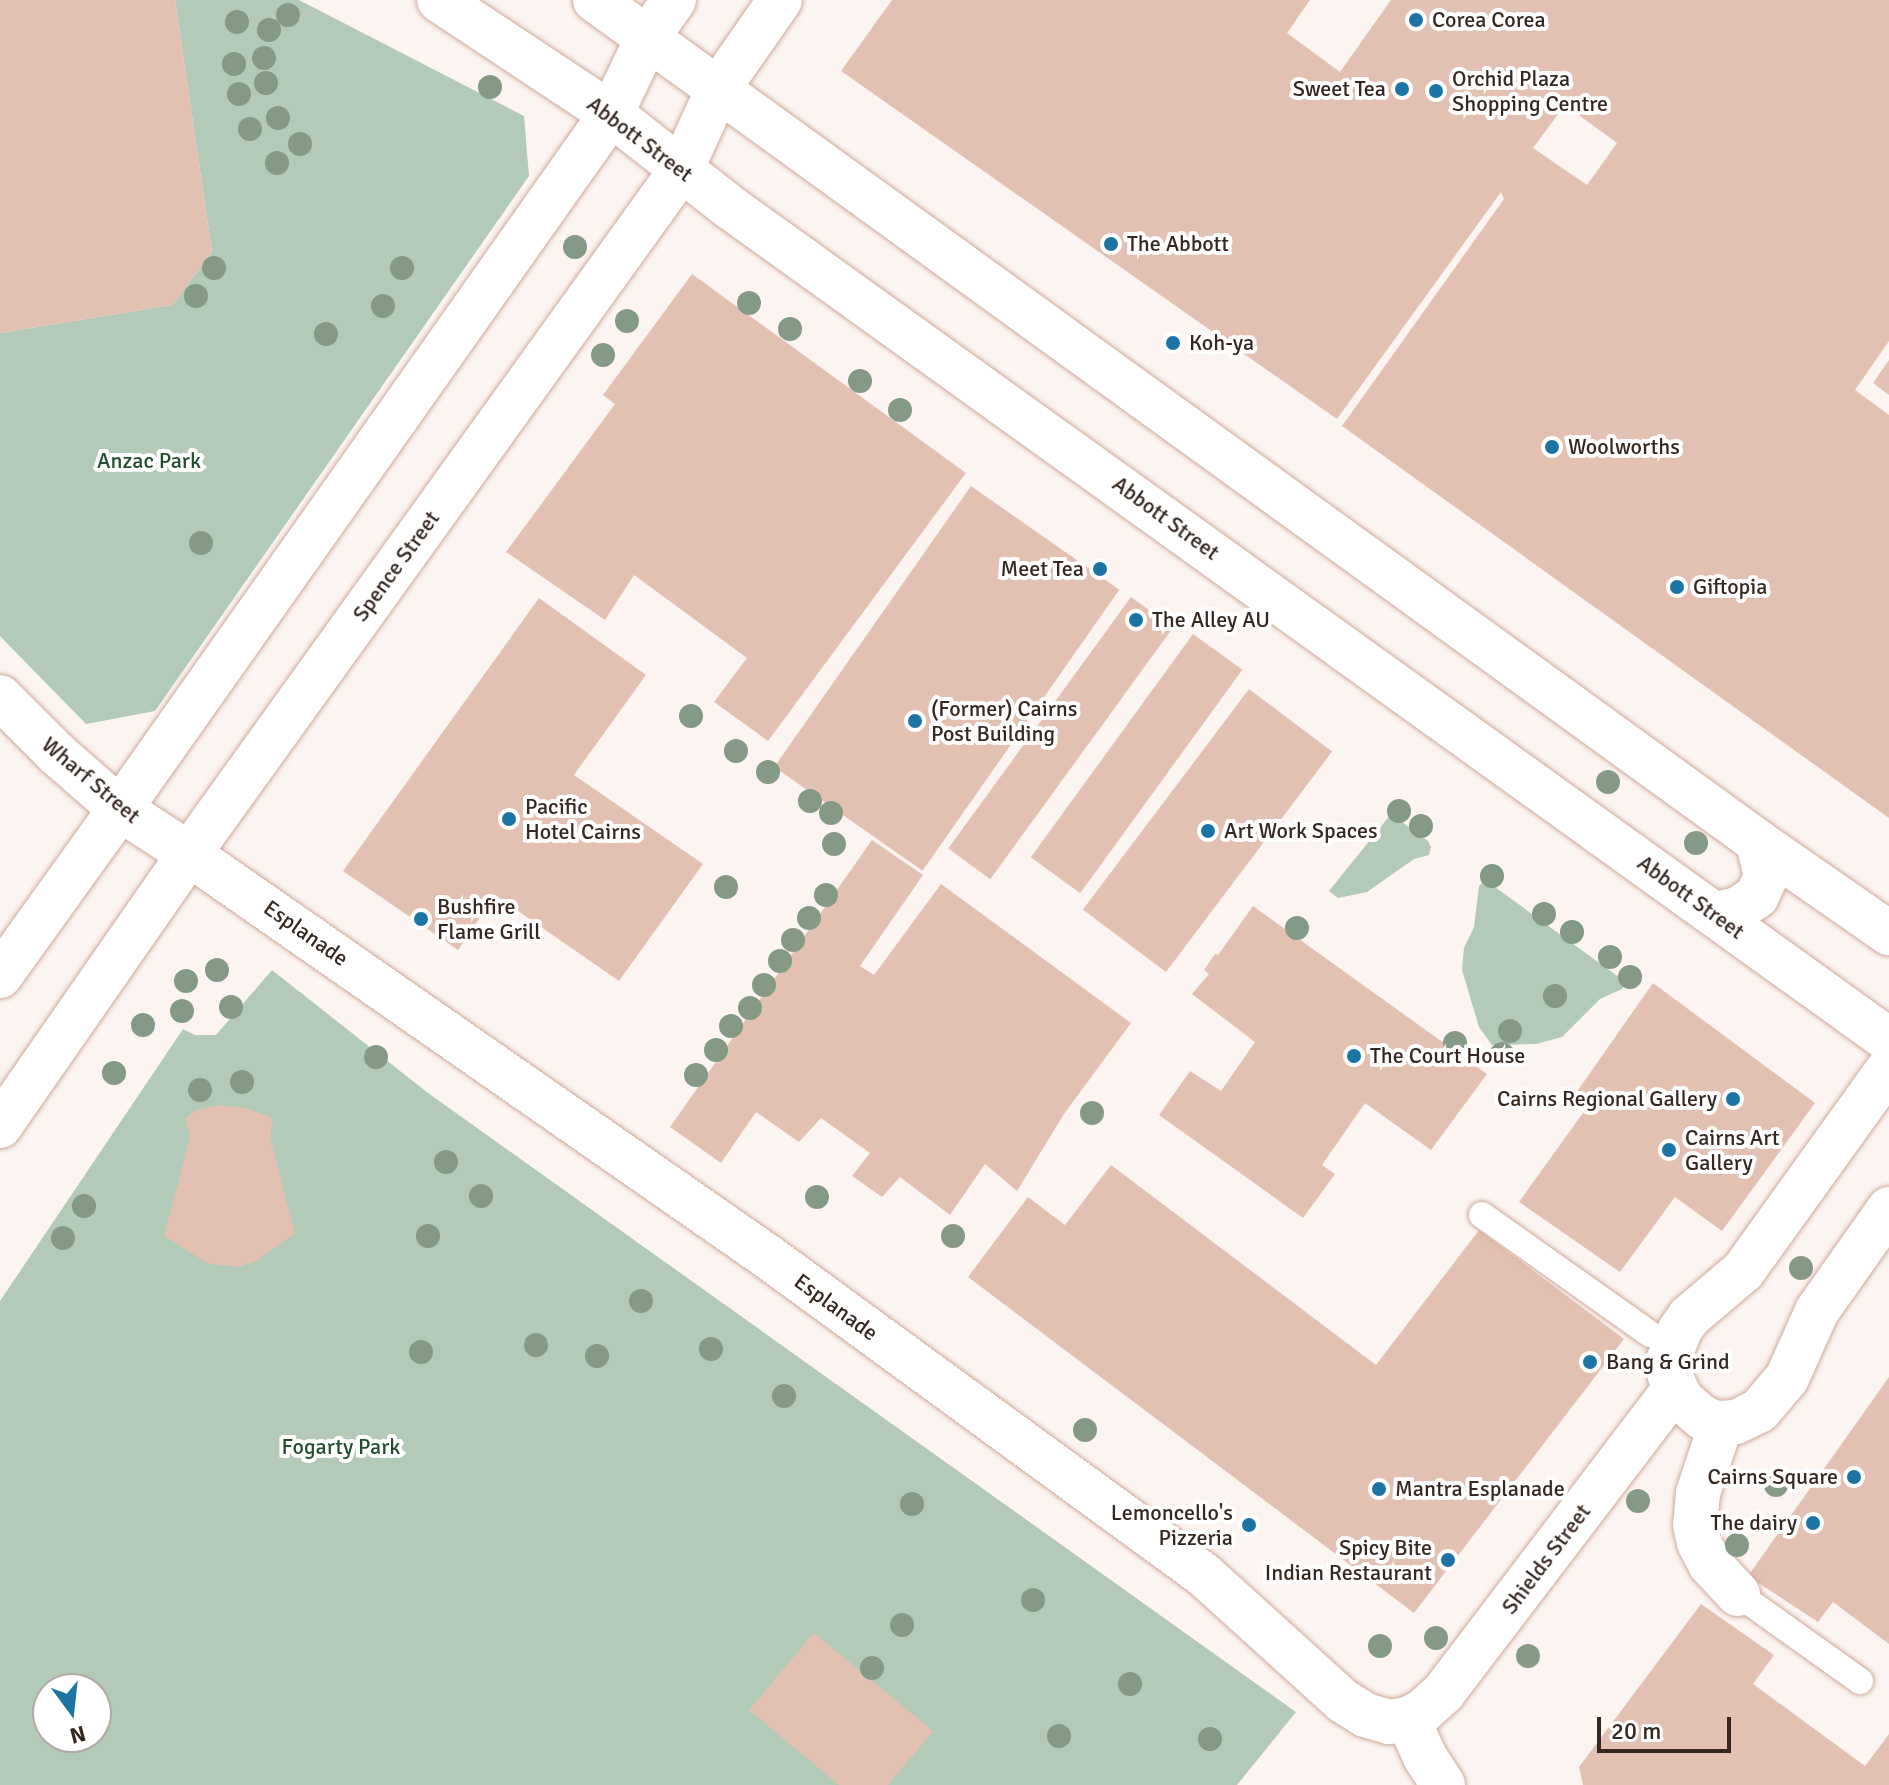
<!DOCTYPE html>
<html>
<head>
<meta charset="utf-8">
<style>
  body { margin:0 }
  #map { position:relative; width:1889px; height:1785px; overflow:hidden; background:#fcf4f1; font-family:Signika,sans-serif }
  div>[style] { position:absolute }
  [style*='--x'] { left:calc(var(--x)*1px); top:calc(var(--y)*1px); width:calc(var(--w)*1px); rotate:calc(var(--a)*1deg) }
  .green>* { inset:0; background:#b2cab7 }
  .building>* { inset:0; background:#e2c0b2; transform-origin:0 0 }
  .roads { filter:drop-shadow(0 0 2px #cfa99a) drop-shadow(0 0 2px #cfa99a) }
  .service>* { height:26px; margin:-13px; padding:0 13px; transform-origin:13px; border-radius:13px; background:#fff }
  .minor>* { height:44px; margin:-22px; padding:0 22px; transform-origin:22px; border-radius:22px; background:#fff }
  .tertiary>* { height:44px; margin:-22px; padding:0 22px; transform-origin:22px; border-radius:22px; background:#fff }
  .trees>* { width:24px; height:24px; margin:-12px; border-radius:50%; background:#849986 }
  .dots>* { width:22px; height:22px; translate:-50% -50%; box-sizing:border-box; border:4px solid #fff; border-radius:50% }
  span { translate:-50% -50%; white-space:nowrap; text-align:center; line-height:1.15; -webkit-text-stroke:8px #fff; paint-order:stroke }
  .poi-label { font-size:22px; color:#362721 }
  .left { translate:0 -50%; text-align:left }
  .right { translate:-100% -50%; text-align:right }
  .street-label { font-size:22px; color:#362721 }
  .park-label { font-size:22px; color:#214e2e }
  .north { position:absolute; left:32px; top:1673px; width:80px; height:80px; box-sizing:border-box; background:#fff; border:2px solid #afa9a6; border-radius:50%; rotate:165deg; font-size:22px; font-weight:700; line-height:32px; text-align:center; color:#362721 }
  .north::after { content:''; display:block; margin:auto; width:28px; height:36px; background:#1b74a3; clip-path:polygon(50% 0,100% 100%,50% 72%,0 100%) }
  .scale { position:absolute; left:1597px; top:1717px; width:134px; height:36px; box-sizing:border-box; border:4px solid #362721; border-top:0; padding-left:10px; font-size:24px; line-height:28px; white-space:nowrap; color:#362721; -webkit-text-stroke:6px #fff; paint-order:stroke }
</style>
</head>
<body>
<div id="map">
  <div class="green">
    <div style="clip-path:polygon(175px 0,299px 0,524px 116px,529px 176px,155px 711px,86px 724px,0 636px,0 333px,172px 305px,212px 252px)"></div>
    <div style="clip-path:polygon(1391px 814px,1428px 841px,1431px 847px,1429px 855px,1414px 859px,1367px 892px,1338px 898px,1329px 891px)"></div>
    <div style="clip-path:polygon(1484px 882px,1488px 882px,1627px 983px,1622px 989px,1600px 999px,1562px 1037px,1536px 1044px,1492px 1045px,1479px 1027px,1462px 970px,1464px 948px,1474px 927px,1479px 886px)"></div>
    <div style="clip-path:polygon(evenodd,272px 970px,428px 1093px,1296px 1712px,1237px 1785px,0 1785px,0 1301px,183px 1029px,195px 1035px,216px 1035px,272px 970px,48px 1689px,96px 1689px,96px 1737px,48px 1737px,48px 1689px)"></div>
  </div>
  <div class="building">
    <div style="clip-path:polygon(0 0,175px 0,212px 252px,172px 305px,0 333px)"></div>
    <div style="clip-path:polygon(evenodd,892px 0,1310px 0,1287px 33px,1340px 72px,1391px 0,1889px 0,1889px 341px,1855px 390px,1889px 415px,1889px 818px,1342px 426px,1504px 199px,1501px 192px,1337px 419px,841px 71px,892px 0,1565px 105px,1617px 143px,1587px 185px,1533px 148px,1565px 105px)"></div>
    <div style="clip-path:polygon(692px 274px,966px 473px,768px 741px,714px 702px,747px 658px,634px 575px,605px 620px,506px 552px,615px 404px,603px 395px)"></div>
    <div style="clip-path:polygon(1889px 360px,1889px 395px,1873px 383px)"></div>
    <div style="left:971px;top:486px;width:181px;height:343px;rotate:35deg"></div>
    <div style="left:1131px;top:597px;width:52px;height:311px;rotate:36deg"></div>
    <div style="clip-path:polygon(539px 598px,646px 675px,574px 775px,703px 864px,619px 981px,495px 895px,458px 950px,343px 871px)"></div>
    <div style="left:1193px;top:634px;width:61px;height:276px;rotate:36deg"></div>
    <div style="left:1249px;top:689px;width:104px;height:276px;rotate:37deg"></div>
    <div style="clip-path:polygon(872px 840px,923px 875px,860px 966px,874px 975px,941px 884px,1131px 1023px,1064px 1114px,1017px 1191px,985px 1164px,950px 1215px,900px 1177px,882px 1197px,852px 1176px,870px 1153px,821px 1118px,799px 1142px,756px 1112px,721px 1163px,670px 1127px)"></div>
    <div style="clip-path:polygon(1253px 906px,1487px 1074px,1431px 1150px,1365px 1103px,1322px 1165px,1335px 1174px,1303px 1218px,1159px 1115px,1190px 1071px,1221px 1091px,1255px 1042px,1192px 994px,1209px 974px,1204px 970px,1215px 954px,1218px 955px)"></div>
    <div style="clip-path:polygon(1653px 983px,1815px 1103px,1722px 1231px,1675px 1197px,1620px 1272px,1519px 1202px,1590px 1103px,1576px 1093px)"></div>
    <div style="clip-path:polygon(218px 1105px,245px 1108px,273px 1118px,270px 1138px,295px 1233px,256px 1261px,239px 1267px,209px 1264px,164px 1236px,190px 1137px,185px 1119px,194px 1111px)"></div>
    <div style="clip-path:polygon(1111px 1165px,1376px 1365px,1479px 1230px,1624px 1339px,1414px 1613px,968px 1277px,1028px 1197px,1065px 1225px)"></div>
    <div style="clip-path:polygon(1889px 1377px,1889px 1644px,1833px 1602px,1818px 1622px,1748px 1576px)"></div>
    <div style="clip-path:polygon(1701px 1604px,1774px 1655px,1753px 1684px,1865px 1766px,1889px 1734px,1889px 1785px,1583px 1785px,1579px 1767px)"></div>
    <div style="clip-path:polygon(814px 1633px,933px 1731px,888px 1785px,839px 1785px,749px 1710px)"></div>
  </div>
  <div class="roads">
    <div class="service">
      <div style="--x:1482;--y:1215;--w:206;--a:35.3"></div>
      <div style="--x:1738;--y:1594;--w:150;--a:35.5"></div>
    </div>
    <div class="minor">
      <div style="--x:0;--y:976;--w:206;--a:-54.3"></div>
      <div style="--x:0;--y:1126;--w:331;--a:-55.2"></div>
      <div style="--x:189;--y:854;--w:709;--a:34.83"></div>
      <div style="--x:771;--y:1259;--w:536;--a:36.12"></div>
      <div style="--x:1204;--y:1575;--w:188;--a:42.2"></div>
      <div style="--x:1343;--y:1701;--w:26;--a:32"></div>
      <div style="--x:1365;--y:1715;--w:25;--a:16"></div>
      <div style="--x:1389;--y:1722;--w:19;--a:-9"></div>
      <div style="--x:1408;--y:1719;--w:17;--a:-28"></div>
      <div style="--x:1423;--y:1711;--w:27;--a:-42"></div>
      <div style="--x:1443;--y:1693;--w:382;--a:-52.7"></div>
      <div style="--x:1721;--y:1424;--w:73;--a:108.4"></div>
      <div style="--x:1698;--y:1493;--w:32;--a:95"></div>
      <div style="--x:1695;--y:1525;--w:18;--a:77"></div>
      <div style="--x:1699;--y:1543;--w:24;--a:62"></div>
      <div style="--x:1710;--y:1564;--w:41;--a:47"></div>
      <div style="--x:1408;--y:1719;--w:42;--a:65.9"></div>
      <div style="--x:1425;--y:1757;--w:33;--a:57"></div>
    </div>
    <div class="tertiary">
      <div style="--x:439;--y:0;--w:206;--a:33.5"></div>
      <div style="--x:611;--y:114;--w:152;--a:38.1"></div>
      <div style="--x:731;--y:208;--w:1426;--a:35.7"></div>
      <div style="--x:595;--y:0;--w:1436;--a:35.9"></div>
      <div style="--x:1758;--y:842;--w:160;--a:34.8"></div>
      <div style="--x:0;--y:697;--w:81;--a:45"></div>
      <div style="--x:57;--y:754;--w:84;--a:41.1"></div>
      <div style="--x:120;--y:809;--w:82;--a:33.1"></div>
      <div style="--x:189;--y:854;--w:843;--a:-54.27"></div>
      <div style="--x:681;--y:170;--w:89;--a:-65.4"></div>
      <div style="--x:718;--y:89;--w:108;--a:-55.1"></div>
      <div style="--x:120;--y:809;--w:851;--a:-54.76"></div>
      <div style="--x:611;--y:114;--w:85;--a:-64.3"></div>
      <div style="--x:648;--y:37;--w:45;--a:-54.9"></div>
      <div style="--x:1716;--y:914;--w:23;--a:-13"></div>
      <div style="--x:1738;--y:909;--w:23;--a:-34"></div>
      <div style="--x:1757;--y:896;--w:21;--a:-65"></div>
      <div style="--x:1766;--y:877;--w:36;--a:-103"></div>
      <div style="--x:1889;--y:1068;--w:250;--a:125.7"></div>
      <div style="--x:1743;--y:1271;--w:71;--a:139.6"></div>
      <div style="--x:1689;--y:1317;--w:16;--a:125"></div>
      <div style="--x:1680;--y:1330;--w:33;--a:111"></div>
      <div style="--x:1668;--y:1361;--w:15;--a:82"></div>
      <div style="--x:1670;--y:1376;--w:25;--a:64"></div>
      <div style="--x:1681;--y:1399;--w:28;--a:41"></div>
      <div style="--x:1702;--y:1417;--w:14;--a:25"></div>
      <div style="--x:1715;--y:1423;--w:21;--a:-3"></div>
      <div style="--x:1736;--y:1422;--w:25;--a:-26"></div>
      <div style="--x:1759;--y:1411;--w:43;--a:-49.7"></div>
      <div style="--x:1787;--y:1378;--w:73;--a:-65.9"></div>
      <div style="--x:1817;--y:1311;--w:125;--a:-54.8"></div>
    </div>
  </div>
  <div class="trees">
    <div style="left:288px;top:15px"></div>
    <div style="left:237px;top:22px"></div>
    <div style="left:269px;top:30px"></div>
    <div style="left:264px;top:58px"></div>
    <div style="left:234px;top:64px"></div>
    <div style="left:266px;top:83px"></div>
    <div style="left:490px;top:87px"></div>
    <div style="left:239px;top:94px"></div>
    <div style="left:278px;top:118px"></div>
    <div style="left:250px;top:129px"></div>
    <div style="left:300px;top:144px"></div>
    <div style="left:277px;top:163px"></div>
    <div style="left:575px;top:247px"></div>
    <div style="left:214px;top:268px"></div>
    <div style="left:402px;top:268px"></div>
    <div style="left:196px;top:296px"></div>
    <div style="left:749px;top:303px"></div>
    <div style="left:383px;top:306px"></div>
    <div style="left:627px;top:321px"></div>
    <div style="left:790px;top:329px"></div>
    <div style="left:326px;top:334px"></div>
    <div style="left:603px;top:355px"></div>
    <div style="left:860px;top:381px"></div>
    <div style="left:900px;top:410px"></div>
    <div style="left:201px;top:543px"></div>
    <div style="left:691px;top:716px"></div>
    <div style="left:736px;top:751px"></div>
    <div style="left:768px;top:772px"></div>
    <div style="left:1608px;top:782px"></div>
    <div style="left:810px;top:801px"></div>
    <div style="left:1399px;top:811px"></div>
    <div style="left:831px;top:813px"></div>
    <div style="left:1421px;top:826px"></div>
    <div style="left:1696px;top:843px"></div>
    <div style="left:834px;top:844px"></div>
    <div style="left:1492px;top:876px"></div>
    <div style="left:726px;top:887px"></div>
    <div style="left:826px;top:895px"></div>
    <div style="left:1544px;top:914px"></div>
    <div style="left:809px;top:918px"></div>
    <div style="left:1297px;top:928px"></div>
    <div style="left:1572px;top:932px"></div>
    <div style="left:793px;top:940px"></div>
    <div style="left:1610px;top:957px"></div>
    <div style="left:780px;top:961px"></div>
    <div style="left:217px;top:970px"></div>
    <div style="left:1630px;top:977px"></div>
    <div style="left:186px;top:981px"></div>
    <div style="left:764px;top:985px"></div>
    <div style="left:1555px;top:996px"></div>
    <div style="left:231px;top:1007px"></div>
    <div style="left:750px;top:1008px"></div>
    <div style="left:182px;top:1011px"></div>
    <div style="left:143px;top:1025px"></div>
    <div style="left:731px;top:1026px"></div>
    <div style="left:1510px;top:1031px"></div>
    <div style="left:1455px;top:1043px"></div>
    <div style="left:716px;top:1050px"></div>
    <div style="left:1502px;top:1054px"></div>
    <div style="left:376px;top:1057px"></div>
    <div style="left:114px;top:1073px"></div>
    <div style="left:696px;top:1075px"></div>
    <div style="left:242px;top:1082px"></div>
    <div style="left:200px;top:1090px"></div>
    <div style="left:1092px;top:1113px"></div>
    <div style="left:446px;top:1162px"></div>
    <div style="left:481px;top:1196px"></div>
    <div style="left:817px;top:1197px"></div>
    <div style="left:84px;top:1206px"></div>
    <div style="left:428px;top:1236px"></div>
    <div style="left:953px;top:1236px"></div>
    <div style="left:63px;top:1238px"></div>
    <div style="left:1801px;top:1268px"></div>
    <div style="left:641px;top:1301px"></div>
    <div style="left:536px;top:1345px"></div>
    <div style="left:711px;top:1349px"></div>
    <div style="left:421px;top:1352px"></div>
    <div style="left:597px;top:1356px"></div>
    <div style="left:784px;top:1396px"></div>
    <div style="left:1085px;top:1430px"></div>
    <div style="left:1776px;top:1485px"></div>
    <div style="left:1638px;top:1501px"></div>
    <div style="left:912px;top:1504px"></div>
    <div style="left:1737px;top:1545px"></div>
    <div style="left:1033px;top:1600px"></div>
    <div style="left:902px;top:1625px"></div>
    <div style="left:1436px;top:1638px"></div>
    <div style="left:1380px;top:1646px"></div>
    <div style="left:1528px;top:1656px"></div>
    <div style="left:872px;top:1668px"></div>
    <div style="left:1130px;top:1684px"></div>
    <div style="left:1059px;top:1736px"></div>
    <div style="left:1210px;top:1739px"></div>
  </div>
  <div class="dots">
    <div style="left:1416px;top:20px;background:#1b74a3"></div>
    <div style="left:1402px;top:89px;background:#1b74a3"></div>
    <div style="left:1436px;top:91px;background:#1b74a3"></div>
    <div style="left:1111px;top:244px;background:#1b74a3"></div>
    <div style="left:1173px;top:343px;background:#1b74a3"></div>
    <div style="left:1552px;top:447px;background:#1b74a3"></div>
    <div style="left:1100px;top:569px;background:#1b74a3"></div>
    <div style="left:1677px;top:587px;background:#1b74a3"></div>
    <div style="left:1136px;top:620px;background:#1b74a3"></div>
    <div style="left:915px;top:721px;background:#1b74a3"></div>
    <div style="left:509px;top:819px;background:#1b74a3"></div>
    <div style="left:1208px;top:831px;background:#1b74a3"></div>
    <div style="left:421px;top:919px;background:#1b74a3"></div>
    <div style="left:1354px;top:1056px;background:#1b74a3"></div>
    <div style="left:1733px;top:1099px;background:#1b74a3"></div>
    <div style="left:1669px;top:1150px;background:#1b74a3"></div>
    <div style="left:1590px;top:1362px;background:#1b74a3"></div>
    <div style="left:1854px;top:1477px;background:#1b74a3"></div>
    <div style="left:1379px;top:1489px;background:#1b74a3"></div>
    <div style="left:1813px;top:1523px;background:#1b74a3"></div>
    <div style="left:1249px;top:1525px;background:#1b74a3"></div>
    <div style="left:1448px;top:1560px;background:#1b74a3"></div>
  </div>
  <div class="poi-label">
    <span class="left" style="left:1432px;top:20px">Corea Corea</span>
    <span class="left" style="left:1452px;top:91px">Orchid Plaza<br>Shopping Centre</span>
    <span class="right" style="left:1386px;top:89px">Sweet Tea</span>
    <span class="left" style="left:1127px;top:244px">The Abbott</span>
    <span class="left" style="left:1189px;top:343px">Koh-ya</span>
    <span class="left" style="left:1568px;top:447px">Woolworths</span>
    <span class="right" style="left:1084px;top:569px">Meet Tea</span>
    <span class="left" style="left:1693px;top:587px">Giftopia</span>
    <span class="left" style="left:1152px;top:620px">The Alley AU</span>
    <span class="left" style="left:931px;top:721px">(Former) Cairns<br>Post Building</span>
    <span class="left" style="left:525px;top:819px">Pacific<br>Hotel Cairns</span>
    <span class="left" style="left:1224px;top:831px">Art Work Spaces</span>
    <span class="left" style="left:437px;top:919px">Bushfire<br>Flame Grill</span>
    <span class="left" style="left:1370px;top:1056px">The Court House</span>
    <span class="right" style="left:1717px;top:1099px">Cairns Regional Gallery</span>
    <span class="left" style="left:1685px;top:1150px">Cairns Art<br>Gallery</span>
    <span class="left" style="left:1606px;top:1362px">Bang &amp; Grind</span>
    <span class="right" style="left:1838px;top:1477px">Cairns Square</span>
    <span class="left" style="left:1395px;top:1489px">Mantra Esplanade</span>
    <span class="right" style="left:1233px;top:1525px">Lemoncello's<br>Pizzeria</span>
    <span class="right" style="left:1797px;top:1523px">The dairy</span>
    <span class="right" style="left:1432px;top:1560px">Spicy Bite<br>Indian Restaurant</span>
  </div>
  <div class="street-label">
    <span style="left:640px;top:139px;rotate:37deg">Abbott Street</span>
    <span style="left:1166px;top:518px;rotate:36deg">Abbott Street</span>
    <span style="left:396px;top:566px;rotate:-54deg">Spence Street</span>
    <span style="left:91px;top:780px;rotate:40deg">Wharf Street</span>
    <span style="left:1691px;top:897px;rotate:36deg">Abbott Street</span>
    <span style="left:306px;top:933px;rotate:35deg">Esplanade</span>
    <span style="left:836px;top:1307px;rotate:36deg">Esplanade</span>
    <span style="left:1546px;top:1559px;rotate:-53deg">Shields Street</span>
  </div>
  <div class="park-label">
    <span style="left:149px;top:461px">Anzac Park</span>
    <span style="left:341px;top:1447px">Fogarty Park</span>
  </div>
  <div class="north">N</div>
  <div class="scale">20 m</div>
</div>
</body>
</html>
